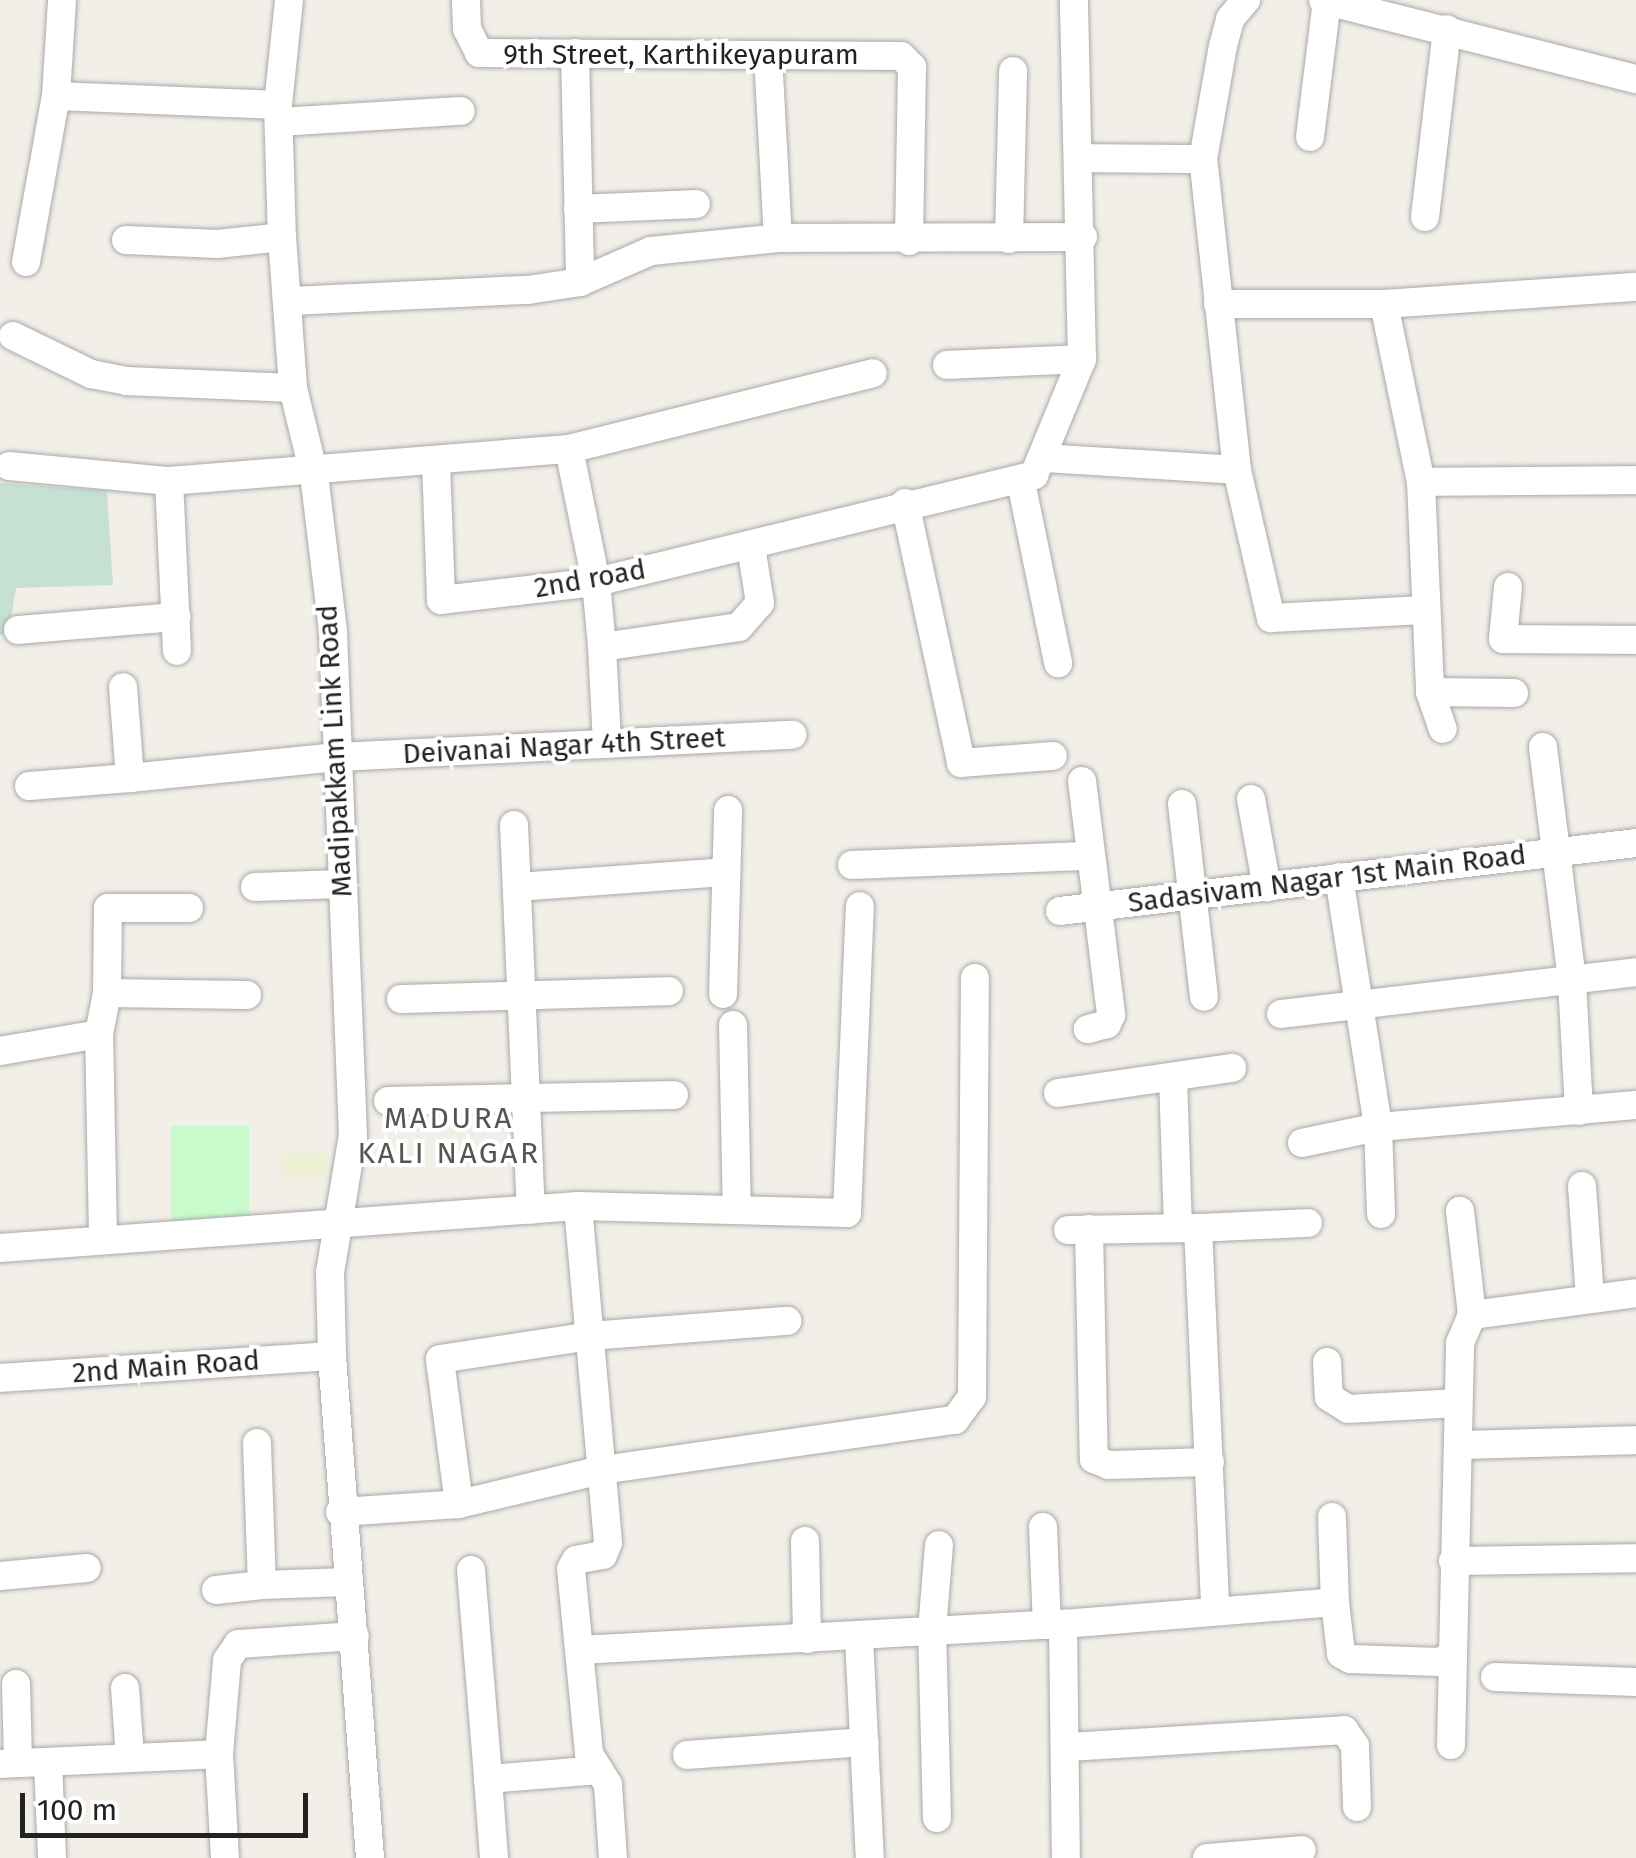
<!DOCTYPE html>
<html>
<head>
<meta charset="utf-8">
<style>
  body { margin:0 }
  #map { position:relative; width:1636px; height:1858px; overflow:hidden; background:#f2efe9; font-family:"Fira Sans",sans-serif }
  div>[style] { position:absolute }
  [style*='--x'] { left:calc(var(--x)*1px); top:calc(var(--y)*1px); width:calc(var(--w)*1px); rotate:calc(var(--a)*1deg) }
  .farmland>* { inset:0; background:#eef0d5; transform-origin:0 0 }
  .wetland>* { inset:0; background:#c6e0d4 }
  .park>* { inset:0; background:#c8facc; transform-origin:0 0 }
  .roads { filter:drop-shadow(0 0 2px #a9a9a9) drop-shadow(0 0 2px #a9a9a9) }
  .minor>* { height:28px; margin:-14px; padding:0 14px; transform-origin:14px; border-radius:14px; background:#fff }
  span { translate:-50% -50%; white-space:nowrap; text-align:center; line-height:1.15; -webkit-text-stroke:8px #fff; paint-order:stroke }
  .street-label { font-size:28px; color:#222 }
  .neighbourhood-label { font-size:30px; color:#555; letter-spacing:2.5px }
  .scale { position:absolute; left:20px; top:1793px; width:288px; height:45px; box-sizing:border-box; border:5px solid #222; border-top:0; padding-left:12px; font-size:30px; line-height:35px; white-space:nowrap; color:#222; -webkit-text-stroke:8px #fff; paint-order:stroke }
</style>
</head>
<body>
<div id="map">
  <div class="farmland">
    <div style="left:327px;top:1153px;width:24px;height:46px;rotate:90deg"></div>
  </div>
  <div class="wetland">
    <div style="clip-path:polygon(0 483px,107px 491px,113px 585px,16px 588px,8px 634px,0 635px)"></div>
  </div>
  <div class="park">
    <div style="left:249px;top:1126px;width:97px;height:78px;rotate:90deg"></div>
  </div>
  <div class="roads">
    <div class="minor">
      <div style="--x:289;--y:0;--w:106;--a:96"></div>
      <div style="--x:278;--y:105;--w:132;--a:88.3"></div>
      <div style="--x:282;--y:237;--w:151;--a:85.8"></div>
      <div style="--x:293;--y:388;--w:89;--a:76.3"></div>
      <div style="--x:314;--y:474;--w:158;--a:83.1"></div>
      <div style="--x:333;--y:631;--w:504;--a:87.73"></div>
      <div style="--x:353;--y:1135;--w:139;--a:99.5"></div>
      <div style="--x:330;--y:1272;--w:84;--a:88.6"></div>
      <div style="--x:332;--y:1356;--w:503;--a:85.67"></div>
      <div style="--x:466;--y:0;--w:29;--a:88"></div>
      <div style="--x:467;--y:29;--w:27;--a:63"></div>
      <div style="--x:479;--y:53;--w:422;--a:0.4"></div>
      <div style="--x:901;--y:56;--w:16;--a:45"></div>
      <div style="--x:912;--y:67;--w:174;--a:91"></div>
      <div style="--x:1323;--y:0;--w:323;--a:14.2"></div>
      <div style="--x:575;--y:53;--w:229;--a:88.7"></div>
      <div style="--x:768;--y:55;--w:183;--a:86.9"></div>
      <div style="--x:56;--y:96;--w:222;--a:2.3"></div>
      <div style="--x:279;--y:122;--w:182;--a:-3.5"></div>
      <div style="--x:1310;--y:137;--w:137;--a:-82.9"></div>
      <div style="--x:1079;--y:158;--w:124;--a:0.5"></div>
      <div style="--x:578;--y:209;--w:118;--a:-2.4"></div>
      <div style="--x:1425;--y:217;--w:189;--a:-83.3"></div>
      <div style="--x:1009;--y:239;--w:168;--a:-88.6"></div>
      <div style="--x:126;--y:240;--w:91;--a:2.5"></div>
      <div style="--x:217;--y:244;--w:65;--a:-6.1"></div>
      <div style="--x:26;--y:262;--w:169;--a:-79.8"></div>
      <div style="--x:56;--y:96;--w:96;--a:-86.4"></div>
      <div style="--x:291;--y:301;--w:237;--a:-2.7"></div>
      <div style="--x:528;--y:290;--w:53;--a:-8.7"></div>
      <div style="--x:580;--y:282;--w:77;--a:-23.6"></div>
      <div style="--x:651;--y:251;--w:128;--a:-5.8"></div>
      <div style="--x:778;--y:238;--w:305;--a:-0.2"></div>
      <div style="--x:1218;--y:304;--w:166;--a:0"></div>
      <div style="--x:1384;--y:304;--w:253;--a:-3.9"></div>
      <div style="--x:1384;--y:304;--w:182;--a:78.3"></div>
      <div style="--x:1421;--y:482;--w:210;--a:87.5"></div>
      <div style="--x:1430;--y:692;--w:84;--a:0.7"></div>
      <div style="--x:13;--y:336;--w:87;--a:26"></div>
      <div style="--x:91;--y:374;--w:36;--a:11"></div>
      <div style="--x:126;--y:381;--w:167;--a:2.4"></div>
      <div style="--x:947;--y:365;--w:135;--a:-2.5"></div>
      <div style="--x:569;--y:449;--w:136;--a:78.5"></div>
      <div style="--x:596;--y:582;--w:65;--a:84.7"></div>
      <div style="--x:602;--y:647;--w:138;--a:-8.3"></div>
      <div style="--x:739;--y:627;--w:32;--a:-49"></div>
      <div style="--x:760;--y:603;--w:58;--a:-99"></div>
      <div style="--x:1043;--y:458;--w:194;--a:3.5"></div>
      <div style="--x:1237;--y:470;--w:152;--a:77.1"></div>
      <div style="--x:1271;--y:618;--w:153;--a:-3"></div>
      <div style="--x:436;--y:462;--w:138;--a:87.9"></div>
      <div style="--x:441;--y:600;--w:156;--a:-6.6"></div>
      <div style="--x:596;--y:582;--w:451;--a:-13.7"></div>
      <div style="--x:1034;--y:475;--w:126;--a:-67.5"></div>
      <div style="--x:1082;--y:359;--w:359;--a:-91.3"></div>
      <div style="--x:9;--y:466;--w:161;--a:5.4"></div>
      <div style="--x:169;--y:481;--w:401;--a:-4.6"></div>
      <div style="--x:569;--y:449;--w:313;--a:-14"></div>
      <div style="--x:1237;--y:470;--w:313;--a:-96.2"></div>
      <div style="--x:1203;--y:159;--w:115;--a:-80"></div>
      <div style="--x:1223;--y:46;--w:28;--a:-75"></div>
      <div style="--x:1230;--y:19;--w:25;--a:-50"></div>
      <div style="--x:169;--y:481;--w:170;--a:87.3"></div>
      <div style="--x:1021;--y:482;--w:185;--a:78.4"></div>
      <div style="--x:1421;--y:482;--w:215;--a:-0.5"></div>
      <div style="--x:905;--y:503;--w:266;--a:77.8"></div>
      <div style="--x:961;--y:763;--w:92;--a:-4.4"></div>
      <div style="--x:1508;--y:587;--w:52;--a:95.5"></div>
      <div style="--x:1503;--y:639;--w:133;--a:0.4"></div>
      <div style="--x:18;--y:630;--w:159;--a:-4.7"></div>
      <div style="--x:602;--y:647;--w:97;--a:87"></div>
      <div style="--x:1430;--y:692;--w:39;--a:71"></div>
      <div style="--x:1543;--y:747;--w:236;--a:82.9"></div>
      <div style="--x:1572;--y:981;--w:130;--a:86.9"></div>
      <div style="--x:130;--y:778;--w:208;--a:-5.8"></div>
      <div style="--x:337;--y:757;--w:456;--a:-2.8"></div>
      <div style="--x:1082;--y:781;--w:236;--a:82.9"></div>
      <div style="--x:1111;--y:1015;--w:10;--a:114"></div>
      <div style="--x:1107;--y:1024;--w:20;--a:165"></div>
      <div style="--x:29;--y:786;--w:101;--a:-4.5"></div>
      <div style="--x:130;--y:778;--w:91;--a:-94.4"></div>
      <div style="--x:1251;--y:799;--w:90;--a:79.8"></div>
      <div style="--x:1182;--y:804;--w:194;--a:83.5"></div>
      <div style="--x:514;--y:825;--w:385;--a:87.5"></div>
      <div style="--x:852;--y:865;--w:237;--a:-2.2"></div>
      <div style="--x:1339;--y:877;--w:253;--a:81.1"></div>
      <div style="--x:1378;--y:1127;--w:87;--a:88"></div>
      <div style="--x:255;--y:887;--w:86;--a:-2"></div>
      <div style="--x:517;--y:887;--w:208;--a:-4.1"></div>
      <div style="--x:189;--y:908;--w:81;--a:180"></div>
      <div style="--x:108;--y:908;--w:85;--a:90.7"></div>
      <div style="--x:107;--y:993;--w:140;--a:0.8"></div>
      <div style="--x:1060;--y:911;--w:580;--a:-6.73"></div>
      <div style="--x:723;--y:994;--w:184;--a:-88.4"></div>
      <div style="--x:401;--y:999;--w:268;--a:-1.7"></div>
      <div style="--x:1281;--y:1014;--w:357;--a:-6.7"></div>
      <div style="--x:733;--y:1025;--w:185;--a:88.8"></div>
      <div style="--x:0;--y:1051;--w:100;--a:-9.7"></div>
      <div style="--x:1173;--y:1077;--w:150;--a:88.1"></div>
      <div style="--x:1058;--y:1093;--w:176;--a:-8.2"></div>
      <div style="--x:388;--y:1101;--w:286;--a:-1.2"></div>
      <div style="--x:1302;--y:1143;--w:78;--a:-11.9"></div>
      <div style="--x:1378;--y:1127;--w:259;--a:-4.9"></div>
      <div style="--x:1582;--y:1186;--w:111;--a:85.9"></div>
      <div style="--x:578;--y:1206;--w:338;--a:84.9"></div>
      <div style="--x:608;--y:1543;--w:13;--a:113"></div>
      <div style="--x:603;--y:1555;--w:27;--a:170"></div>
      <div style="--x:576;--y:1560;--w:10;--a:119"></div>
      <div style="--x:571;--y:1569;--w:186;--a:84.4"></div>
      <div style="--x:589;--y:1754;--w:36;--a:58"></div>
      <div style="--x:608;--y:1785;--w:73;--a:86.1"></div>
      <div style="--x:1198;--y:1228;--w:110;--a:-2.6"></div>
      <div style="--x:1089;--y:1229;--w:230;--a:88.8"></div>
      <div style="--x:1094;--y:1459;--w:16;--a:22"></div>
      <div style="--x:1109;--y:1465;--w:101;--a:-1.7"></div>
      <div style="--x:1068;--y:1230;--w:130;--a:-0.9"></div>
      <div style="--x:1198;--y:1228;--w:380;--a:87.4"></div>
      <div style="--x:103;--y:1237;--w:203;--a:-91.1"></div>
      <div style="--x:99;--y:1034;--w:42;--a:-79"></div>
      <div style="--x:0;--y:1248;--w:580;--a:-4.16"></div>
      <div style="--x:578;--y:1206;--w:269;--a:1.5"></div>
      <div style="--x:847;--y:1213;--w:307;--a:-87.6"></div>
      <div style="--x:1472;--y:1315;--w:165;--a:-7.6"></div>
      <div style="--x:1327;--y:1362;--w:35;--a:87"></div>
      <div style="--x:1329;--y:1397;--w:22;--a:32"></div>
      <div style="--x:1348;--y:1409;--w:110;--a:-3.1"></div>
      <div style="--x:0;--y:1378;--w:333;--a:-3.8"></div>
      <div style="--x:257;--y:1443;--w:142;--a:88"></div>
      <div style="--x:262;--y:1585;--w:85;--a:-2"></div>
      <div style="--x:1460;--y:1445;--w:176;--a:-1.6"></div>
      <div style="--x:459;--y:1504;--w:146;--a:-97.5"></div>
      <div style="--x:440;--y:1359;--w:152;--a:-8.7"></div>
      <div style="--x:590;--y:1336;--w:198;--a:-4.4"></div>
      <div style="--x:340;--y:1512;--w:119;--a:-3.8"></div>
      <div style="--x:459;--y:1504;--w:147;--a:-13.4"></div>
      <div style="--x:602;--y:1470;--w:357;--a:-8.1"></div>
      <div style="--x:955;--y:1420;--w:29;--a:-54"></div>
      <div style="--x:972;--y:1397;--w:419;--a:-89.6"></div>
      <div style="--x:1332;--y:1517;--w:85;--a:88"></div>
      <div style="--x:1043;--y:1527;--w:98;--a:87.7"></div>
      <div style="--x:805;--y:1541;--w:98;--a:88.8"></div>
      <div style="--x:1453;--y:1561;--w:183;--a:-0.9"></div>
      <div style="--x:471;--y:1570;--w:210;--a:85.3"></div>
      <div style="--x:0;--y:1576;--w:87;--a:-5.3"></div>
      <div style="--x:216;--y:1590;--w:46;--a:-6.2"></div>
      <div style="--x:1063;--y:1624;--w:234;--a:89.3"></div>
      <div style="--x:859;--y:1637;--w:221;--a:87.2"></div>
      <div style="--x:580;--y:1650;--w:484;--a:-3.1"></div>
      <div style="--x:1063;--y:1624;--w:273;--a:-4.6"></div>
      <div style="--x:1335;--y:1602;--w:52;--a:83.4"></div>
      <div style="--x:1341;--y:1654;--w:10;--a:29"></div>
      <div style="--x:1350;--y:1659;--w:90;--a:1.9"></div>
      <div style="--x:1440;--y:1662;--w:13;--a:-32"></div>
      <div style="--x:1495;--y:1677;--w:141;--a:2"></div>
      <div style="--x:16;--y:1684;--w:79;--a:88.5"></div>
      <div style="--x:125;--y:1688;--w:69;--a:85.9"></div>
      <div style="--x:1451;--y:1745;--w:402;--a:-88.7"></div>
      <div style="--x:1460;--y:1343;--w:30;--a:-67"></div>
      <div style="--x:1472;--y:1315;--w:105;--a:-96.6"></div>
      <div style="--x:1069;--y:1747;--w:276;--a:-3.5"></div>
      <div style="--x:1344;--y:1730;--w:19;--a:55"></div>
      <div style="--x:1355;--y:1746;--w:61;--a:88.1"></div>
      <div style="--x:219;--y:1754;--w:104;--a:86.7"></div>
      <div style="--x:687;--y:1755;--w:178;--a:-4.2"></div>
      <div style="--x:48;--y:1762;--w:96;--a:87.6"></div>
      <div style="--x:0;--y:1764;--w:219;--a:-2.6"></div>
      <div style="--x:219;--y:1754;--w:94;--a:-85.1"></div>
      <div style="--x:227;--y:1660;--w:19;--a:-55"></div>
      <div style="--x:238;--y:1644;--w:117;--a:-3.9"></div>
      <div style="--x:937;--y:1818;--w:188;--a:-91.5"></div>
      <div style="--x:932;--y:1630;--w:85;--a:-85.3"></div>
      <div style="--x:494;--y:1858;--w:79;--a:-94.3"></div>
      <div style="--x:488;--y:1779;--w:111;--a:-4.6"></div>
      <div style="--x:1207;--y:1858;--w:95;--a:-4.8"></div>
    </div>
  </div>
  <div class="street-label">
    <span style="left:681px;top:55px">9th Street, Karthikeyapuram</span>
    <span style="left:590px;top:579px;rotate:-10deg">2nd road</span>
    <span style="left:564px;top:746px;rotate:-3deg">Deivanai Nagar 4th Street</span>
    <span style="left:335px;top:751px;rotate:-93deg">Madipakkam Link Road</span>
    <span style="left:1327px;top:879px;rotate:-7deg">Sadasivam Nagar 1st Main Road</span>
    <span style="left:166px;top:1367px;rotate:-4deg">2nd Main Road</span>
  </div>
  <div class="neighbourhood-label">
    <span style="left:449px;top:1135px">MADURA<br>KALI NAGAR</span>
  </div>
  <div class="scale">100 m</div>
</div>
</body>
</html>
